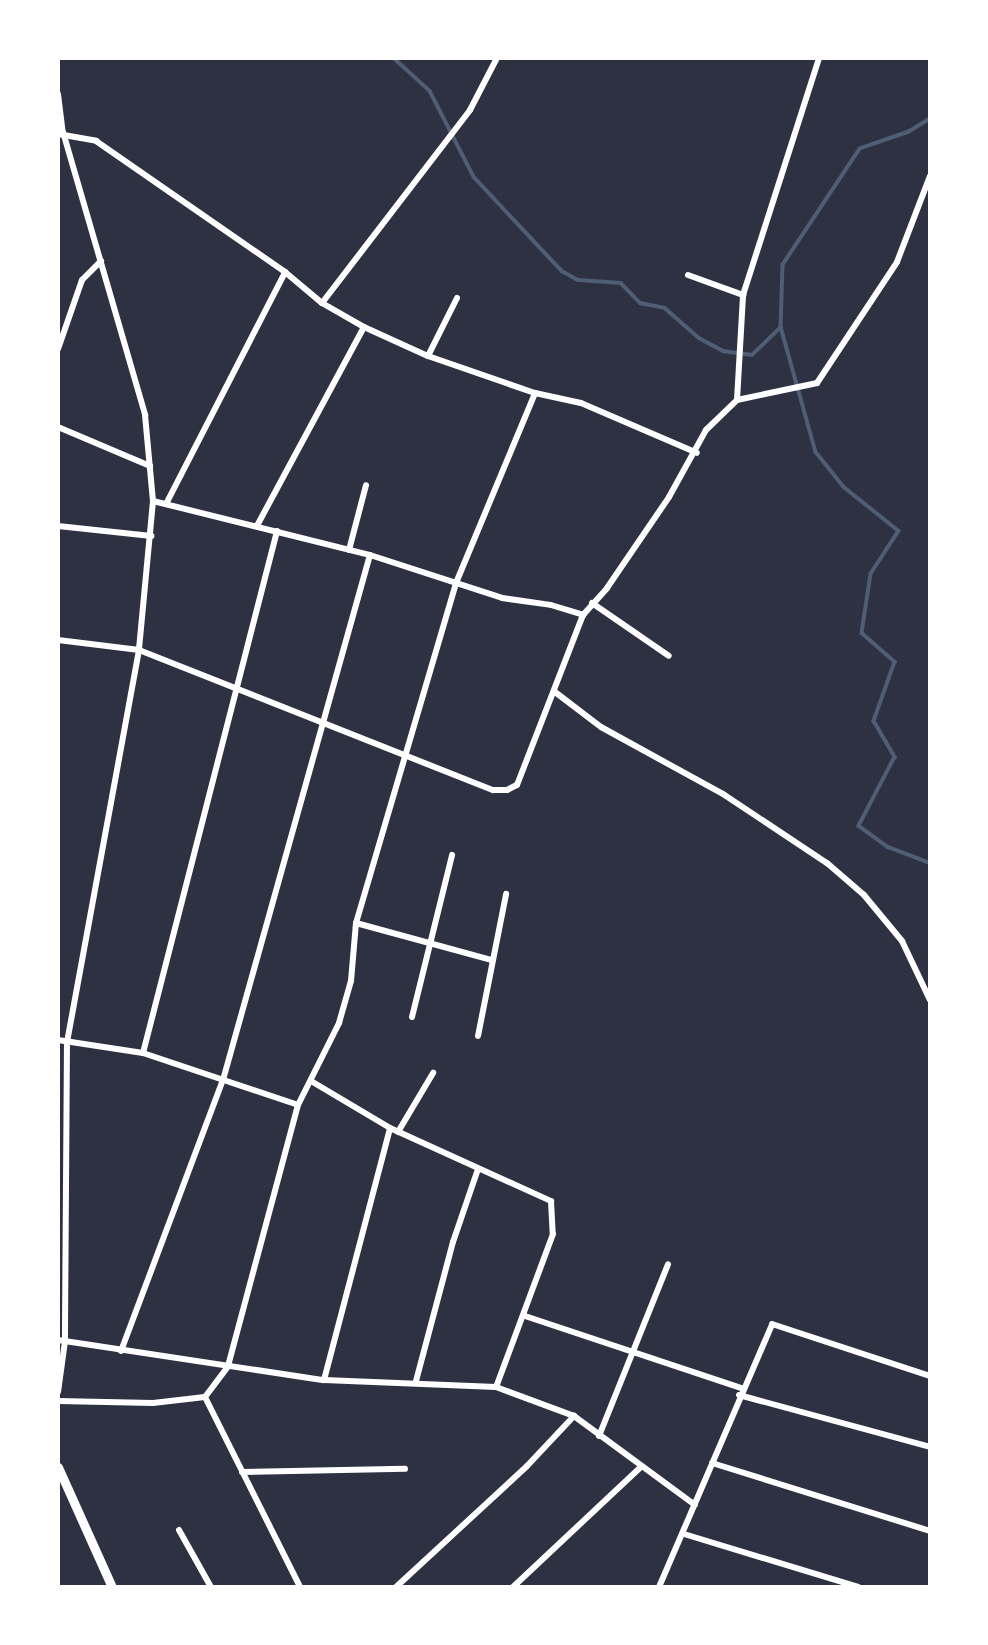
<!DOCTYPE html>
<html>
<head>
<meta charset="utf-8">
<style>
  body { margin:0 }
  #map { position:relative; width:988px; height:1645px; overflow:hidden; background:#2d3142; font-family:Signika,sans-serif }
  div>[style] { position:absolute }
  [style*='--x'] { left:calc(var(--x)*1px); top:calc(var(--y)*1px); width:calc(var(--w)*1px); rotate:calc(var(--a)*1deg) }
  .stream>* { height:3.5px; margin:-1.75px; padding:0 1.75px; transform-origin:1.75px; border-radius:1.75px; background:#4f5d75 }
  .minor>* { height:6px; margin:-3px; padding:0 3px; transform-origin:3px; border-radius:3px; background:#fff }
  .secondary>* { height:9px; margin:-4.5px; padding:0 4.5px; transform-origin:4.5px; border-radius:4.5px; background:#fff }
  span { translate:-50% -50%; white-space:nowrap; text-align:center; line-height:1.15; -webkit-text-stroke:5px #fff; paint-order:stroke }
  .frame { position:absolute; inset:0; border:60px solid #fff; pointer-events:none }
</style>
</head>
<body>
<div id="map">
  <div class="stream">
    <div style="--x:394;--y:58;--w:49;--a:42.5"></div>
    <div style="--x:430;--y:91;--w:97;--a:62.9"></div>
    <div style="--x:474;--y:177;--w:129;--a:46.9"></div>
    <div style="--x:562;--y:271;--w:18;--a:29"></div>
    <div style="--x:578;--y:280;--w:43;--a:4"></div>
    <div style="--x:621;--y:283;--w:28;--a:46"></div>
    <div style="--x:640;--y:303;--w:25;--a:11"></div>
    <div style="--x:665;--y:308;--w:45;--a:41.4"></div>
    <div style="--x:699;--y:338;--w:27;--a:28"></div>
    <div style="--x:723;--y:351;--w:29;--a:8"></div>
    <div style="--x:752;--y:355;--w:40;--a:-44"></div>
    <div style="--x:930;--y:119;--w:25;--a:148"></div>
    <div style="--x:909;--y:132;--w:52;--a:160.9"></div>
    <div style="--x:860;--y:149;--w:139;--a:123.6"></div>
    <div style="--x:783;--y:265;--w:62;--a:91.8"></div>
    <div style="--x:781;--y:327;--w:130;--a:74.4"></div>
    <div style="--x:816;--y:452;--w:45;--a:51.3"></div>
    <div style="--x:844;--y:487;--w:70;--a:38.7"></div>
    <div style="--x:899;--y:531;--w:51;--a:123.1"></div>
    <div style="--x:871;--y:574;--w:60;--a:98.7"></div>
    <div style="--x:862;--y:633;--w:44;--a:41.3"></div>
    <div style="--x:895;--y:662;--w:63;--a:109.6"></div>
    <div style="--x:874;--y:721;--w:42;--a:59.7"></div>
    <div style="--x:895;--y:757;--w:78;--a:117.6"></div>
    <div style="--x:859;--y:826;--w:36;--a:36"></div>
    <div style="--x:888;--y:847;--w:45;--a:20.9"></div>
  </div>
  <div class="minor">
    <div style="--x:58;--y:94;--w:38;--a:83"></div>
    <div style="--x:63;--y:132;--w:295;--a:73.8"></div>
    <div style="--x:145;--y:415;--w:86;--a:84.7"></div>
    <div style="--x:153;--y:501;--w:150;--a:95.4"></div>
    <div style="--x:139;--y:650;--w:398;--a:100.4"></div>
    <div style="--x:67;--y:1041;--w:300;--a:90.4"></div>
    <div style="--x:65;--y:1341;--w:51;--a:97.8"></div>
    <div style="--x:58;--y:134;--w:39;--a:10"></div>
    <div style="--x:96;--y:141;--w:230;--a:34.7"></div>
    <div style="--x:285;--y:272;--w:48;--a:40"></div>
    <div style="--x:322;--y:303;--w:48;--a:29.7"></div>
    <div style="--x:364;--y:327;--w:226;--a:118.3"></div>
    <div style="--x:688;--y:275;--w:59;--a:20"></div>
    <div style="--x:457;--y:298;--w:65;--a:116.6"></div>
    <div style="--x:428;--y:356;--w:113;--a:19.1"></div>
    <div style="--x:535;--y:393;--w:47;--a:12.3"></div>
    <div style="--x:581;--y:403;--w:126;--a:23.3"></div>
    <div style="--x:322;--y:303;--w:243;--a:-52.5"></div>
    <div style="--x:470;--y:110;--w:59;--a:-62.6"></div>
    <div style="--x:364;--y:327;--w:70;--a:24.4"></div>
    <div style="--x:58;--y:349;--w:73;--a:-70.8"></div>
    <div style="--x:82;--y:280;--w:27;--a:-45"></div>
    <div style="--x:737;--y:400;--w:105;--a:-86.7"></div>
    <div style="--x:743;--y:295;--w:249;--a:-72.2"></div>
    <div style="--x:58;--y:427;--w:100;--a:23"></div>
    <div style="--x:153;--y:501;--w:224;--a:14"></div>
    <div style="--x:370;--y:555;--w:139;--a:18"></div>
    <div style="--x:502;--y:598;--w:49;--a:8.1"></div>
    <div style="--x:551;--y:605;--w:34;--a:17"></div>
    <div style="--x:583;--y:615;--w:36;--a:-48"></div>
    <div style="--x:607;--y:588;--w:110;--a:-55.7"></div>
    <div style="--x:669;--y:497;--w:77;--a:-61.1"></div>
    <div style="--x:706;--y:430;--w:43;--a:-44.1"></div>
    <div style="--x:737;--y:400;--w:82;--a:-12"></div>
    <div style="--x:817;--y:383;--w:145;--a:-56.5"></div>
    <div style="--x:897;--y:262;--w:92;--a:-69"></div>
    <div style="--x:166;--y:504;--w:261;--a:-62.8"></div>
    <div style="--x:58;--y:526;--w:94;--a:6.1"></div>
    <div style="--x:349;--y:550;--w:67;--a:-75.3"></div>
    <div style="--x:592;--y:603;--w:93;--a:34.5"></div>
    <div style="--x:58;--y:640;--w:82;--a:7"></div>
    <div style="--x:139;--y:650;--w:381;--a:21.6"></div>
    <div style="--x:493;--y:790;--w:14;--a:0"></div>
    <div style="--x:507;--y:790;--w:11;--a:-27"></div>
    <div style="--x:517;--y:785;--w:182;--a:-68.8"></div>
    <div style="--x:555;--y:692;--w:58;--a:37.3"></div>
    <div style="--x:601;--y:727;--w:139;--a:28.8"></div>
    <div style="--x:723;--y:794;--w:125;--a:33.6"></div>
    <div style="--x:827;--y:863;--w:49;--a:40.9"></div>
    <div style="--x:864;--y:895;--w:60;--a:50.4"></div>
    <div style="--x:902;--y:941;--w:65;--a:64.6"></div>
    <div style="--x:356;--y:923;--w:140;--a:15.3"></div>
    <div style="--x:412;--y:1017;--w:167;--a:-76.1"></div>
    <div style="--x:478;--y:1036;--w:145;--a:-78.8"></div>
    <div style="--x:58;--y:1040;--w:86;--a:8.7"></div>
    <div style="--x:143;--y:1053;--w:163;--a:18.5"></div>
    <div style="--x:143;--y:1053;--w:539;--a:-75.6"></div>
    <div style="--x:311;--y:1081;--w:92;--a:30.7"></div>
    <div style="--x:390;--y:1128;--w:177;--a:24.4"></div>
    <div style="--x:551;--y:1201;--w:33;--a:87"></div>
    <div style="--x:553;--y:1234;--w:163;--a:110.4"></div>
    <div style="--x:398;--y:1132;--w:69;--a:-59.3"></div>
    <div style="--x:525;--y:1316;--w:229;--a:18.4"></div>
    <div style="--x:58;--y:1340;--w:269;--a:8.6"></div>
    <div style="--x:324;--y:1380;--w:172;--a:2.3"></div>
    <div style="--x:496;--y:1387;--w:83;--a:20.4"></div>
    <div style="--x:574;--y:1416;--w:150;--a:36.3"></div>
    <div style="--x:121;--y:1351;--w:290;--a:-69.4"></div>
    <div style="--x:223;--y:1080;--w:545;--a:-74.36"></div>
    <div style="--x:324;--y:1380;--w:260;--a:-75.3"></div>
    <div style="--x:416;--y:1381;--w:144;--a:-75.1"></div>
    <div style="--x:453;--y:1242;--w:77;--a:-71.1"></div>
    <div style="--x:739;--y:1395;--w:198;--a:15.2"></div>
    <div style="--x:205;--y:1397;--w:39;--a:-53"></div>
    <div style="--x:228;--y:1366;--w:270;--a:-75"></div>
    <div style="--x:298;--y:1105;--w:92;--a:-63.4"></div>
    <div style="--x:339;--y:1023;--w:44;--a:-74.1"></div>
    <div style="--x:351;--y:981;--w:58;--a:-85.1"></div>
    <div style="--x:356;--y:923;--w:354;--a:-73.6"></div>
    <div style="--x:456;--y:583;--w:206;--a:-67.4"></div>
    <div style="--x:58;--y:1401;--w:95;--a:1.2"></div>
    <div style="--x:153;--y:1403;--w:52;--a:-6.6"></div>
    <div style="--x:205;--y:1397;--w:212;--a:63.4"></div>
    <div style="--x:599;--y:1436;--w:185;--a:-68.1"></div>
    <div style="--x:712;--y:1463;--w:228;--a:17.3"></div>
    <div style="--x:242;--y:1472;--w:163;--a:-1.1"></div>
    <div style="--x:179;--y:1530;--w:65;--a:60.7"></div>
    <div style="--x:684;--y:1534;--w:182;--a:16.9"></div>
    <div style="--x:396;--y:1587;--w:178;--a:-42.7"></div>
    <div style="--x:527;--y:1466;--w:69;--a:-46.8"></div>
    <div style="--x:513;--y:1587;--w:175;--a:-43.2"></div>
    <div style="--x:659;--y:1587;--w:286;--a:-66.7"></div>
    <div style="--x:772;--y:1324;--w:166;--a:18.2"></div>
  </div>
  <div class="secondary">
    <div style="--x:58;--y:1467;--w:132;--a:65.8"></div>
  </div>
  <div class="frame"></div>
</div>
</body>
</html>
